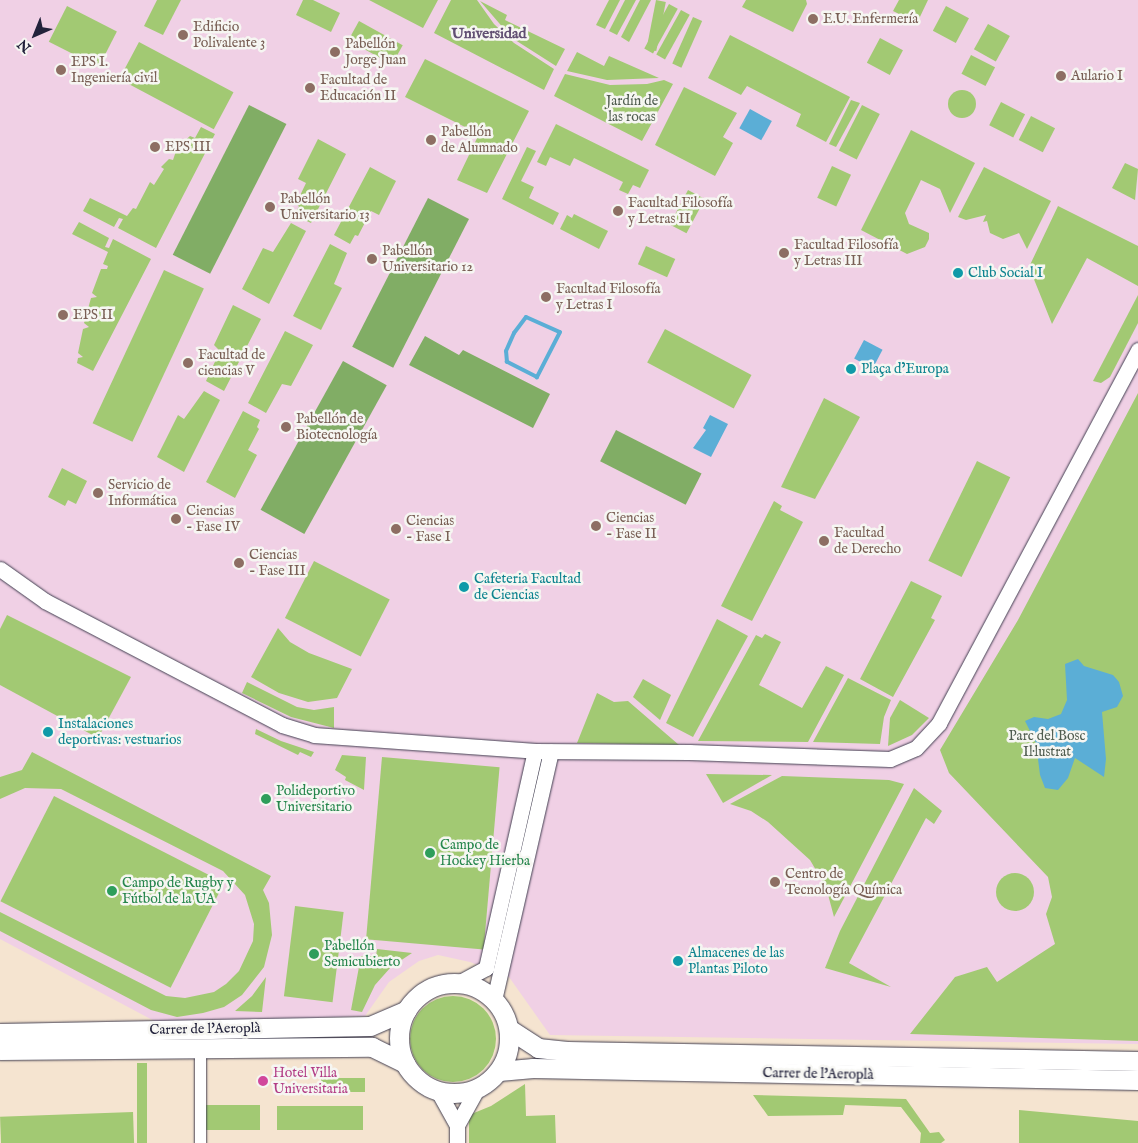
<!DOCTYPE html>
<html>
<head>
<meta charset="utf-8">
<style>
  body { margin:0 }
  #map { position:relative; width:1138px; height:1143px; overflow:hidden; background:#f5e4d0; font-family:"IM FELL English",serif }
  div>[style] { position:absolute }
  [style*='--x'] { left:calc(var(--x)*1px); top:calc(var(--y)*1px); width:calc(var(--w)*1px); rotate:calc(var(--a)*1deg) }
  .built>* { inset:0; background:#f0d0e5 }
  .green>* { inset:0; background:#a2c973; transform-origin:0 0 }
  .round { border-radius:50% }
  .forest>* { inset:0; background:#81ad65; transform-origin:0 0 }
  .water>* { inset:0; background:#5baed6; transform-origin:0 0 }
  .stream>* { height:4px; margin:-2px; padding:0 2px; transform-origin:2px; border-radius:2px; background:#5baed6 }
  .roads { filter:drop-shadow(0 0 1px #423f51) drop-shadow(0 0 1px #423f51) }
  .minor>* { height:11px; margin:-5.5px; padding:0 5.5px; transform-origin:5.5px; border-radius:5.5px; background:#fff }
  .tertiary>* { height:15px; margin:-7.5px; padding:0 7.5px; transform-origin:7.5px; border-radius:7.5px; background:#fff }
  .primary>* { height:19px; margin:-9.5px; padding:0 9.5px; transform-origin:9.5px; border-radius:9.5px; background:#fff }
  .primary>.ring { margin:-9.5px; padding:0; box-sizing:content-box; background:none; border:19px solid #fff; border-radius:50% }
  .dots>* { width:14px; height:14px; translate:-50% -50%; box-sizing:border-box; border:2px solid #f6f6f2; border-radius:50% }
  span { translate:-50% -50%; white-space:nowrap; text-align:center; line-height:1.15; -webkit-text-stroke:5px #f6f6f2; paint-order:stroke }
  .education-label { font-size:14px; color:#785e54 }
  .left { translate:0 -50%; text-align:left }
  .park-label { font-size:14px; color:#4f5c4f }
  .culture-label { font-size:14px; color:#0d838f }
  .leisure-label { font-size:14px; color:#27864d }
  .street-label { font-size:14px; color:#22223b }
  .hotel-label { font-size:14px; color:#b23c85 }
  .neighbourhood-label { font-size:15px; color:#625073; font-weight:700 }
  .north { position:absolute; left:10px; top:10px; width:50px; height:50px; -webkit-text-stroke:4px #f6f6f2; paint-order:stroke; rotate:224deg; font-size:14px; font-weight:700; line-height:20px; text-align:center; color:#22223b }
  .north::after { content:''; display:block; margin:auto; width:18px; height:22px; background:#22223b; clip-path:polygon(50% 0,100% 100%,50% 72%,0 100%) }
</style>
</head>
<body>
<div id="map">
  <div class="built">
    <div style="clip-path:polygon(0 0,1138px 0,1138px 1044px,550px 1035px,509px 977px,470px 962px,438px 955px,419px 961px,389px 982px,365px 1016px,160px 1024px,0 939px)"></div>
  </div>
  <div class="green">
    <div style="clip-path:polygon(157px 0,181px 0,163px 35px,144px 26px)"></div>
    <div style="clip-path:polygon(303px 0,313px 0,340px 13px,331px 32px,296px 15px)"></div>
    <div style="clip-path:polygon(369px 0,438px 0,423px 28px)"></div>
    <div style="clip-path:polygon(451px 0,477px 0,494px 24px,514px 43px,554px 69px,544px 90px,434px 33px)"></div>
    <div style="clip-path:polygon(609px 0,620px 0,605px 29px,596px 25px)"></div>
    <div style="clip-path:polygon(625px 0,636px 0,617px 35px,609px 31px)"></div>
    <div style="clip-path:polygon(640px 0,651px 0,629px 42px,621px 37px)"></div>
    <div style="left:656px;top:0;width:10px;height:50px;rotate:11deg"></div>
    <div style="clip-path:polygon(746px 0,806px 0,807px 4px,793px 32px,742px 7px)"></div>
    <div style="clip-path:polygon(899px 0,928px 0,917px 23px,893px 11px)"></div>
    <div style="clip-path:polygon(480px 1px,507px 15px,505px 20px,565px 49px,556px 66px,512px 38px)"></div>
    <div style="left:669px;top:4px;width:10px;height:51px;rotate:29deg"></div>
    <div style="left:67px;top:6px;width:56px;height:40px;rotate:27deg"></div>
    <div style="left:946px;top:6px;width:26px;height:28px;rotate:28deg"></div>
    <div style="left:681px;top:10px;width:10px;height:51px;rotate:29deg"></div>
    <div style="left:693px;top:17px;width:10px;height:51px;rotate:24deg"></div>
    <div style="left:359px;top:21px;width:50px;height:22px;rotate:29deg"></div>
    <div style="left:988px;top:24px;width:25px;height:29px;rotate:29deg"></div>
    <div style="clip-path:polygon(730px 35px,850px 97px,826px 142px,796px 126px,801px 114px,747px 86px,741px 95px,708px 78px)"></div>
    <div style="left:880px;top:38px;width:26px;height:28px;rotate:28deg"></div>
    <div style="left:139px;top:42px;width:107px;height:42px;rotate:28deg"></div>
    <div style="clip-path:polygon(577px 52px,604px 66px,609px 56px,659px 78px,607px 80px,567px 71px)"></div>
    <div style="left:971px;top:55px;width:27px;height:21px;rotate:27deg"></div>
    <div style="clip-path:polygon(425px 59px,529px 111px,487px 193px,457px 180px,479px 134px,405px 97px)"></div>
    <div style="clip-path:polygon(565px 74px,610px 85px,647px 84px,664px 80px,673px 84px,642px 141px,554px 96px)"></div>
    <div style="clip-path:polygon(684px 87px,737px 113px,723px 137px,733px 143px,715px 176px,655px 145px)"></div>
    <div class="round" style="left:948px;top:90px;width:28px;height:28px"></div>
    <div style="clip-path:polygon(851px 100px,860px 103px,836px 147px,829px 144px)"></div>
    <div style="left:1001px;top:102px;width:27px;height:26px;rotate:27deg"></div>
    <div style="left:862px;top:105px;width:20px;height:51px;rotate:27deg"></div>
    <div style="left:1031px;top:116px;width:27px;height:27px;rotate:27deg"></div>
    <div style="clip-path:polygon(556px 124px,649px 170px,640px 188px,633px 185px,628px 194px,619px 190px,623px 182px,574px 158px,570px 166px,550px 157px,546px 166px,537px 162px)"></div>
    <div style="clip-path:polygon(201px 127px,215px 134px,156px 248px,118px 228px,123px 219px,119px 218px,114px 227px,83px 211px,90px 198px,127px 216px,133px 208px,136px 209px,150px 182px,154px 185px,164px 169px,161px 167px,169px 159px,173px 160px,177px 148px,190px 136px,195px 138px)"></div>
    <div style="clip-path:polygon(911px 130px,975px 163px,950px 213px,940px 189px,921px 180px,905px 213px,909px 224px,929px 233px,929px 239px,925px 247px,907px 254px,861px 230px)"></div>
    <div style="clip-path:polygon(318px 139px,346px 154px,311px 223px,294px 215px,299px 206px,296px 204px,306px 183px,298px 179px)"></div>
    <div style="clip-path:polygon(527px 147px,536px 151px,521px 181px,534px 187px,529px 198px,559px 213px,553px 225px,502px 199px)"></div>
    <div style="clip-path:polygon(1125px 163px,1138px 169px,1135px 200px,1112px 188px)"></div>
    <div style="left:832px;top:166px;width:21px;height:35px;rotate:25deg"></div>
    <div style="clip-path:polygon(370px 167px,396px 181px,379px 215px,371px 211px,358px 236px,355px 235px,350px 244px,334px 235px)"></div>
    <div style="clip-path:polygon(984px 167px,1051px 201px,1027px 249px,1019px 233px,1003px 239px,990px 233px,987px 221px,983px 222px,986px 215px,966px 220px,958px 217px)"></div>
    <div style="left:688px;top:190px;width:19px;height:39px;rotate:28deg"></div>
    <div style="clip-path:polygon(1058px 206px,1138px 246px,1138px 286px,1087px 258px,1052px 324px,1029px 267px)"></div>
    <div style="clip-path:polygon(574px 214px,608px 231px,599px 249px,560px 229px,567px 215px,572px 218px)"></div>
    <div style="clip-path:polygon(79px 222px,109px 238px,105px 247px,109px 248px,113px 239px,151px 259px,93px 371px,77px 363px,78px 358px,83px 357px,78px 353px,83px 329px,89px 327px,84px 323px,91px 298px,97px 297px,92px 293px,101px 269px,107px 269px,108px 266px,103px 264px,108px 252px,72px 234px)"></div>
    <div style="clip-path:polygon(291px 223px,306px 231px,269px 304px,242px 289px,263px 248px,273px 252px)"></div>
    <div style="clip-path:polygon(330px 244px,347px 253px,334px 284px,342px 288px,321px 330px,293px 316px)"></div>
    <div style="left:646px;top:246px;width:32px;height:20px;rotate:24deg"></div>
    <div style="left:164px;top:270px;width:44px;height:169px;rotate:25deg"></div>
    <div style="clip-path:polygon(1138px 295px,1138px 323px,1110px 377px,1101px 383px,1093px 381px)"></div>
    <div style="clip-path:polygon(233px 305px,261px 319px,224px 391px,206px 381px,220px 351px,214px 345px)"></div>
    <div style="left:665px;top:329px;width:98px;height:38px;rotate:28deg"></div>
    <div style="clip-path:polygon(285px 331px,313px 345px,291px 386px,282px 384px,266px 413px,248px 403px)"></div>
    <div style="clip-path:polygon(204px 391px,220px 400px,184px 472px,157px 457px,178px 415px,184px 419px)"></div>
    <div style="clip-path:polygon(1138px 393px,1138px 1041px,910px 1034px,955px 977px,987px 967px,997px 982px,1055px 944px,1046px 914px,1052px 897px,1048px 877px,949px 773px,940px 750px,1018px 620px)"></div>
    <div style="clip-path:polygon(824px 398px,860px 417px,815px 499px,781px 487px)"></div>
    <div style="clip-path:polygon(243px 411px,260px 420px,257px 427px,259px 429px,248px 450px,257px 455px,235px 498px,206px 482px)"></div>
    <div style="left:977px;top:461px;width:37px;height:111px;rotate:26deg"></div>
    <div style="clip-path:polygon(62px 468px,87px 481px,76px 504px,68px 500px,65px 506px,48px 497px)"></div>
    <div style="clip-path:polygon(774px 501px,782px 506px,780px 510px,803px 522px,752px 621px,721px 606px)"></div>
    <div style="left:314px;top:561px;width:85px;height:64px;rotate:27deg"></div>
    <div style="clip-path:polygon(911px 581px,942px 596px,931px 618px,935px 620px,893px 697px,860px 679px)"></div>
    <div style="clip-path:polygon(7px 615px,131px 677px,98px 738px,0 685px,0 629px)"></div>
    <div style="clip-path:polygon(717px 619px,748px 636px,693px 737px,666px 723px)"></div>
    <div style="clip-path:polygon(278px 628px,290px 642px,309px 653px,352px 669px,337px 698px,308px 702px,279px 693px,251px 677px)"></div>
    <div style="clip-path:polygon(765px 634px,781px 642px,759px 685px,802px 708px,826px 666px,844px 675px,808px 742px,698px 741px,756px 635px,762px 638px)"></div>
    <div style="clip-path:polygon(848px 678px,891px 700px,884px 717px,880px 744px,813px 742px)"></div>
    <div style="clip-path:polygon(643px 679px,671px 695px,660px 720px,633px 697px)"></div>
    <div style="clip-path:polygon(247px 682px,297px 707px,314px 710px,334px 707px,334px 728px,291px 717px,242px 693px)"></div>
    <div style="clip-path:polygon(597px 693px,614px 702px,628px 701px,679px 745px,577px 743px)"></div>
    <div style="clip-path:polygon(900px 700px,929px 718px,912px 735px,888px 746px,890px 718px)"></div>
    <div style="clip-path:polygon(256px 729px,281px 741px,314px 752px,311px 757px,300px 752px,298px 755px,255px 734px)"></div>
    <div style="clip-path:polygon(32px 752px,271px 876px,263px 890px,269px 903px,272px 935px,264px 967px,242px 995px,224px 1007px,203px 1013px,177px 1017px,151px 1010px,0 931px,0 912px,166px 996px,185px 998px,214px 992px,226px 984px,239px 971px,253px 941px,254px 924px,245px 895px,223px 871px,61px 789px,25px 788px,0 799px,0 777px,22px 770px)"></div>
    <div style="clip-path:polygon(342px 755px,366px 757px,364px 790px,345px 780px,346px 777px,335px 770px)"></div>
    <div style="left:382px;top:757px;width:118px;height:183px;rotate:5deg"></div>
    <div style="clip-path:polygon(706px 774px,772px 775px,723px 803px)"></div>
    <div style="clip-path:polygon(782px 776px,889px 780px,904px 784px,834px 917px,826px 887px,810px 860px,768px 822px,751px 811px,730px 804px)"></div>
    <div style="clip-path:polygon(914px 788px,942px 811px,934px 824px,926px 818px,849px 963px,891px 987px,825px 968px,840px 931px)"></div>
    <div style="left:54px;top:796px;width:191px;height:118px;rotate:27deg"></div>
    <div class="round" style="left:996px;top:873px;width:38px;height:38px"></div>
    <div style="left:295px;top:906px;width:49px;height:91px;rotate:7deg"></div>
    <div style="clip-path:polygon(377px 949px,412px 953px,391px 967px,375px 985px,362px 1012px,351px 1010px,361px 956px,376px 956px)"></div>
    <div style="clip-path:polygon(266px 977px,262px 1012px,235px 1011px,252px 996px)"></div>
    <div class="round" style="left:410px;top:996px;width:86px;height:86px"></div>
    <div style="left:137px;top:1063px;width:10px;height:80px"></div>
    <div style="left:321px;top:1078px;width:44px;height:14px"></div>
    <div style="clip-path:polygon(525px 1084px,526px 1116px,555px 1115px,556px 1143px,469px 1143px,469px 1115px,491px 1106px)"></div>
    <div style="clip-path:polygon(753px 1095px,906px 1099px,930px 1133px,939px 1132px,945px 1140px,941px 1143px,920px 1143px,921px 1133px,901px 1107px,845px 1105px,843px 1115px,768px 1116px)"></div>
    <div style="left:206px;top:1105px;width:54px;height:25px"></div>
    <div style="left:277px;top:1106px;width:86px;height:24px"></div>
    <div style="clip-path:polygon(1019px 1110px,1138px 1121px,1138px 1143px,1019px 1143px)"></div>
    <div style="left:133px;top:1112px;width:31px;height:133px;rotate:88deg"></div>
  </div>
  <div class="forest">
    <div style="left:249px;top:105px;width:42px;height:168px;rotate:27deg"></div>
    <div style="left:428px;top:198px;width:46px;height:167px;rotate:27deg"></div>
    <div style="clip-path:polygon(425px 336px,459px 355px,463px 350px,550px 394px,533px 428px,409px 365px)"></div>
    <div style="left:343px;top:361px;width:50px;height:170px;rotate:29deg"></div>
    <div style="left:616px;top:430px;width:96px;height:35px;rotate:27deg"></div>
  </div>
  <div class="water">
    <div style="left:750px;top:109px;width:25px;height:22px;rotate:29deg"></div>
    <div style="left:864px;top:340px;width:21px;height:21px;rotate:28deg"></div>
    <div style="clip-path:polygon(710px 415px,728px 424px,711px 457px,693px 448px,706px 430px,703px 428px)"></div>
    <div style="clip-path:polygon(1078px 659px,1084px 666px,1113px 675px,1119px 682px,1123px 696px,1117px 707px,1102px 712px,1106px 759px,1104px 777px,1075px 758px,1068px 778px,1058px 790px,1045px 788px,1040px 775px,1036px 743px,1025px 721px,1034px 717px,1048px 719px,1061px 714px,1067px 700px,1065px 664px)"></div>
  </div>
  <div class="stream">
    <div style="--x:526;--y:317;--w:37;--a:24"></div>
    <div style="--x:560;--y:332;--w:51;--a:117.1"></div>
    <div style="--x:537;--y:377;--w:34;--a:-153"></div>
    <div style="--x:507;--y:362;--w:11;--a:-95"></div>
    <div style="--x:506;--y:351;--w:20;--a:-66"></div>
    <div style="--x:514;--y:333;--w:20;--a:-53"></div>
  </div>
  <div class="roads">
    <div class="minor">
      <div style="--x:200;--y:1143;--w:95;--a:-90"></div>
    </div>
    <div class="tertiary">
      <div style="--x:0;--y:569;--w:55;--a:35.4"></div>
      <div style="--x:45;--y:601;--w:267;--a:27.6"></div>
      <div style="--x:282;--y:725;--w:34;--a:17"></div>
      <div style="--x:314;--y:735;--w:222;--a:4.1"></div>
      <div style="--x:535;--y:751;--w:154;--a:0.4"></div>
      <div style="--x:689;--y:752;--w:201;--a:2"></div>
      <div style="--x:890;--y:759;--w:28;--a:-23"></div>
      <div style="--x:916;--y:748;--w:34;--a:-47"></div>
      <div style="--x:939;--y:723;--w:423;--a:-61.9"></div>
      <div style="--x:458;--y:983;--w:32;--a:-28"></div>
      <div style="--x:486;--y:968;--w:222;--a:-77.3"></div>
      <div style="--x:494;--y:1000;--w:255;--a:-77.1"></div>
      <div style="--x:438;--y:1091;--w:39;--a:61"></div>
      <div style="--x:457;--y:1125;--w:18;--a:90"></div>
      <div style="--x:457;--y:1125;--w:41;--a:-60.9"></div>
    </div>
    <div class="primary">
      <div class="ring" style="left:399px;top:983px;width:91px;height:91px"></div>
      <div style="--x:509;--y:1029;--w:35;--a:33"></div>
      <div style="--x:538;--y:1048;--w:29;--a:6"></div>
      <div style="--x:567;--y:1051;--w:571;--a:1"></div>
      <div style="--x:0;--y:1033;--w:370;--a:-1.1"></div>
      <div style="--x:370;--y:1026;--w:40;--a:-23.4"></div>
      <div style="--x:0;--y:1050;--w:372;--a:-0.5"></div>
      <div style="--x:372;--y:1047;--w:37;--a:26"></div>
      <div style="--x:499;--y:1071;--w:34;--a:-5"></div>
      <div style="--x:533;--y:1068;--w:605;--a:1.14"></div>
    </div>
  </div>
  <div class="dots">
    <div style="left:813px;top:19px;background:#8d6e63"></div>
    <div style="left:183px;top:35px;background:#8d6e63"></div>
    <div style="left:335px;top:52px;background:#8d6e63"></div>
    <div style="left:61px;top:70px;background:#8d6e63"></div>
    <div style="left:1061px;top:76px;background:#8d6e63"></div>
    <div style="left:310px;top:88px;background:#8d6e63"></div>
    <div style="left:431px;top:140px;background:#8d6e63"></div>
    <div style="left:155px;top:147px;background:#8d6e63"></div>
    <div style="left:270px;top:207px;background:#8d6e63"></div>
    <div style="left:618px;top:211px;background:#8d6e63"></div>
    <div style="left:784px;top:253px;background:#8d6e63"></div>
    <div style="left:372px;top:259px;background:#8d6e63"></div>
    <div style="left:958px;top:273px;background:#0f9aa8"></div>
    <div style="left:546px;top:297px;background:#8d6e63"></div>
    <div style="left:63px;top:315px;background:#8d6e63"></div>
    <div style="left:188px;top:363px;background:#8d6e63"></div>
    <div style="left:851px;top:369px;background:#0f9aa8"></div>
    <div style="left:286px;top:427px;background:#8d6e63"></div>
    <div style="left:98px;top:493px;background:#8d6e63"></div>
    <div style="left:176px;top:519px;background:#8d6e63"></div>
    <div style="left:596px;top:526px;background:#8d6e63"></div>
    <div style="left:396px;top:529px;background:#8d6e63"></div>
    <div style="left:824px;top:541px;background:#8d6e63"></div>
    <div style="left:239px;top:563px;background:#8d6e63"></div>
    <div style="left:464px;top:587px;background:#0f9aa8"></div>
    <div style="left:48px;top:732px;background:#0f9aa8"></div>
    <div style="left:266px;top:799px;background:#2e9e5b"></div>
    <div style="left:430px;top:853px;background:#2e9e5b"></div>
    <div style="left:775px;top:882px;background:#8d6e63"></div>
    <div style="left:112px;top:891px;background:#2e9e5b"></div>
    <div style="left:314px;top:954px;background:#2e9e5b"></div>
    <div style="left:678px;top:961px;background:#0f9aa8"></div>
    <div style="left:263px;top:1081px;background:#d1479c"></div>
  </div>
  <div class="education-label">
    <span class="left" style="left:823px;top:19px">E.U. Enfermería</span>
    <span class="left" style="left:193px;top:35px">Edificio<br>Polivalente 3</span>
    <span class="left" style="left:345px;top:52px">Pabellón<br>Jorge Juan</span>
    <span class="left" style="left:71px;top:70px">EPS I.<br>Ingeniería civil</span>
    <span class="left" style="left:1071px;top:76px">Aulario I</span>
    <span class="left" style="left:320px;top:88px">Facultad de<br>Educación II</span>
    <span class="left" style="left:441px;top:140px">Pabellón<br>de Alumnado</span>
    <span class="left" style="left:165px;top:147px">EPS III</span>
    <span class="left" style="left:280px;top:207px">Pabellón<br>Universitario 13</span>
    <span class="left" style="left:628px;top:211px">Facultad Filosofía<br>y Letras II</span>
    <span class="left" style="left:794px;top:253px">Facultad Filosofía<br>y Letras III</span>
    <span class="left" style="left:382px;top:259px">Pabellón<br>Universitario 12</span>
    <span class="left" style="left:556px;top:297px">Facultad Filosofía<br>y Letras I</span>
    <span class="left" style="left:73px;top:315px">EPS II</span>
    <span class="left" style="left:198px;top:363px">Facultad de<br>ciencias V</span>
    <span class="left" style="left:296px;top:427px">Pabellón de<br>Biotecnología</span>
    <span class="left" style="left:108px;top:493px">Servicio de<br>Informática</span>
    <span class="left" style="left:186px;top:519px">Ciencias<br>- Fase IV</span>
    <span class="left" style="left:606px;top:526px">Ciencias<br>- Fase II</span>
    <span class="left" style="left:406px;top:529px">Ciencias<br>- Fase I</span>
    <span class="left" style="left:834px;top:541px">Facultad<br>de Derecho</span>
    <span class="left" style="left:249px;top:563px">Ciencias<br>- Fase III</span>
    <span class="left" style="left:785px;top:882px">Centro de<br>Tecnología Química</span>
  </div>
  <div class="park-label">
    <span style="left:632px;top:109px">Jardín de<br>las rocas</span>
    <span style="left:1047px;top:744px">Parc del Bosc<br>Il·lustrat</span>
  </div>
  <div class="culture-label">
    <span class="left" style="left:968px;top:273px">Club Social I</span>
    <span class="left" style="left:861px;top:369px">Plaça d’Europa</span>
    <span class="left" style="left:474px;top:587px">Cafeteria Facultad<br>de Ciencias</span>
    <span class="left" style="left:58px;top:732px">Instalaciones<br>deportivas: vestuarios</span>
    <span class="left" style="left:688px;top:961px">Almacenes de las<br>Plantas Piloto</span>
  </div>
  <div class="leisure-label">
    <span class="left" style="left:276px;top:799px">Polideportivo<br>Universitario</span>
    <span class="left" style="left:440px;top:853px">Campo de<br>Hockey Hierba</span>
    <span class="left" style="left:122px;top:891px">Campo de Rugby y<br>Fútbol de la UA</span>
    <span class="left" style="left:324px;top:954px">Pabellón<br>Semicubierto</span>
  </div>
  <div class="street-label">
    <span style="left:205px;top:1029px;rotate:-1deg">Carrer de l'Aeroplà</span>
    <span style="left:818px;top:1074px;rotate:1deg">Carrer de l'Aeroplà</span>
  </div>
  <div class="hotel-label">
    <span class="left" style="left:273px;top:1081px">Hotel Villa<br>Universitaria</span>
  </div>
  <div class="neighbourhood-label">
    <span style="left:489px;top:34px">Universidad</span>
  </div>
  <div class="north">N</div>
</div>
</body>
</html>
